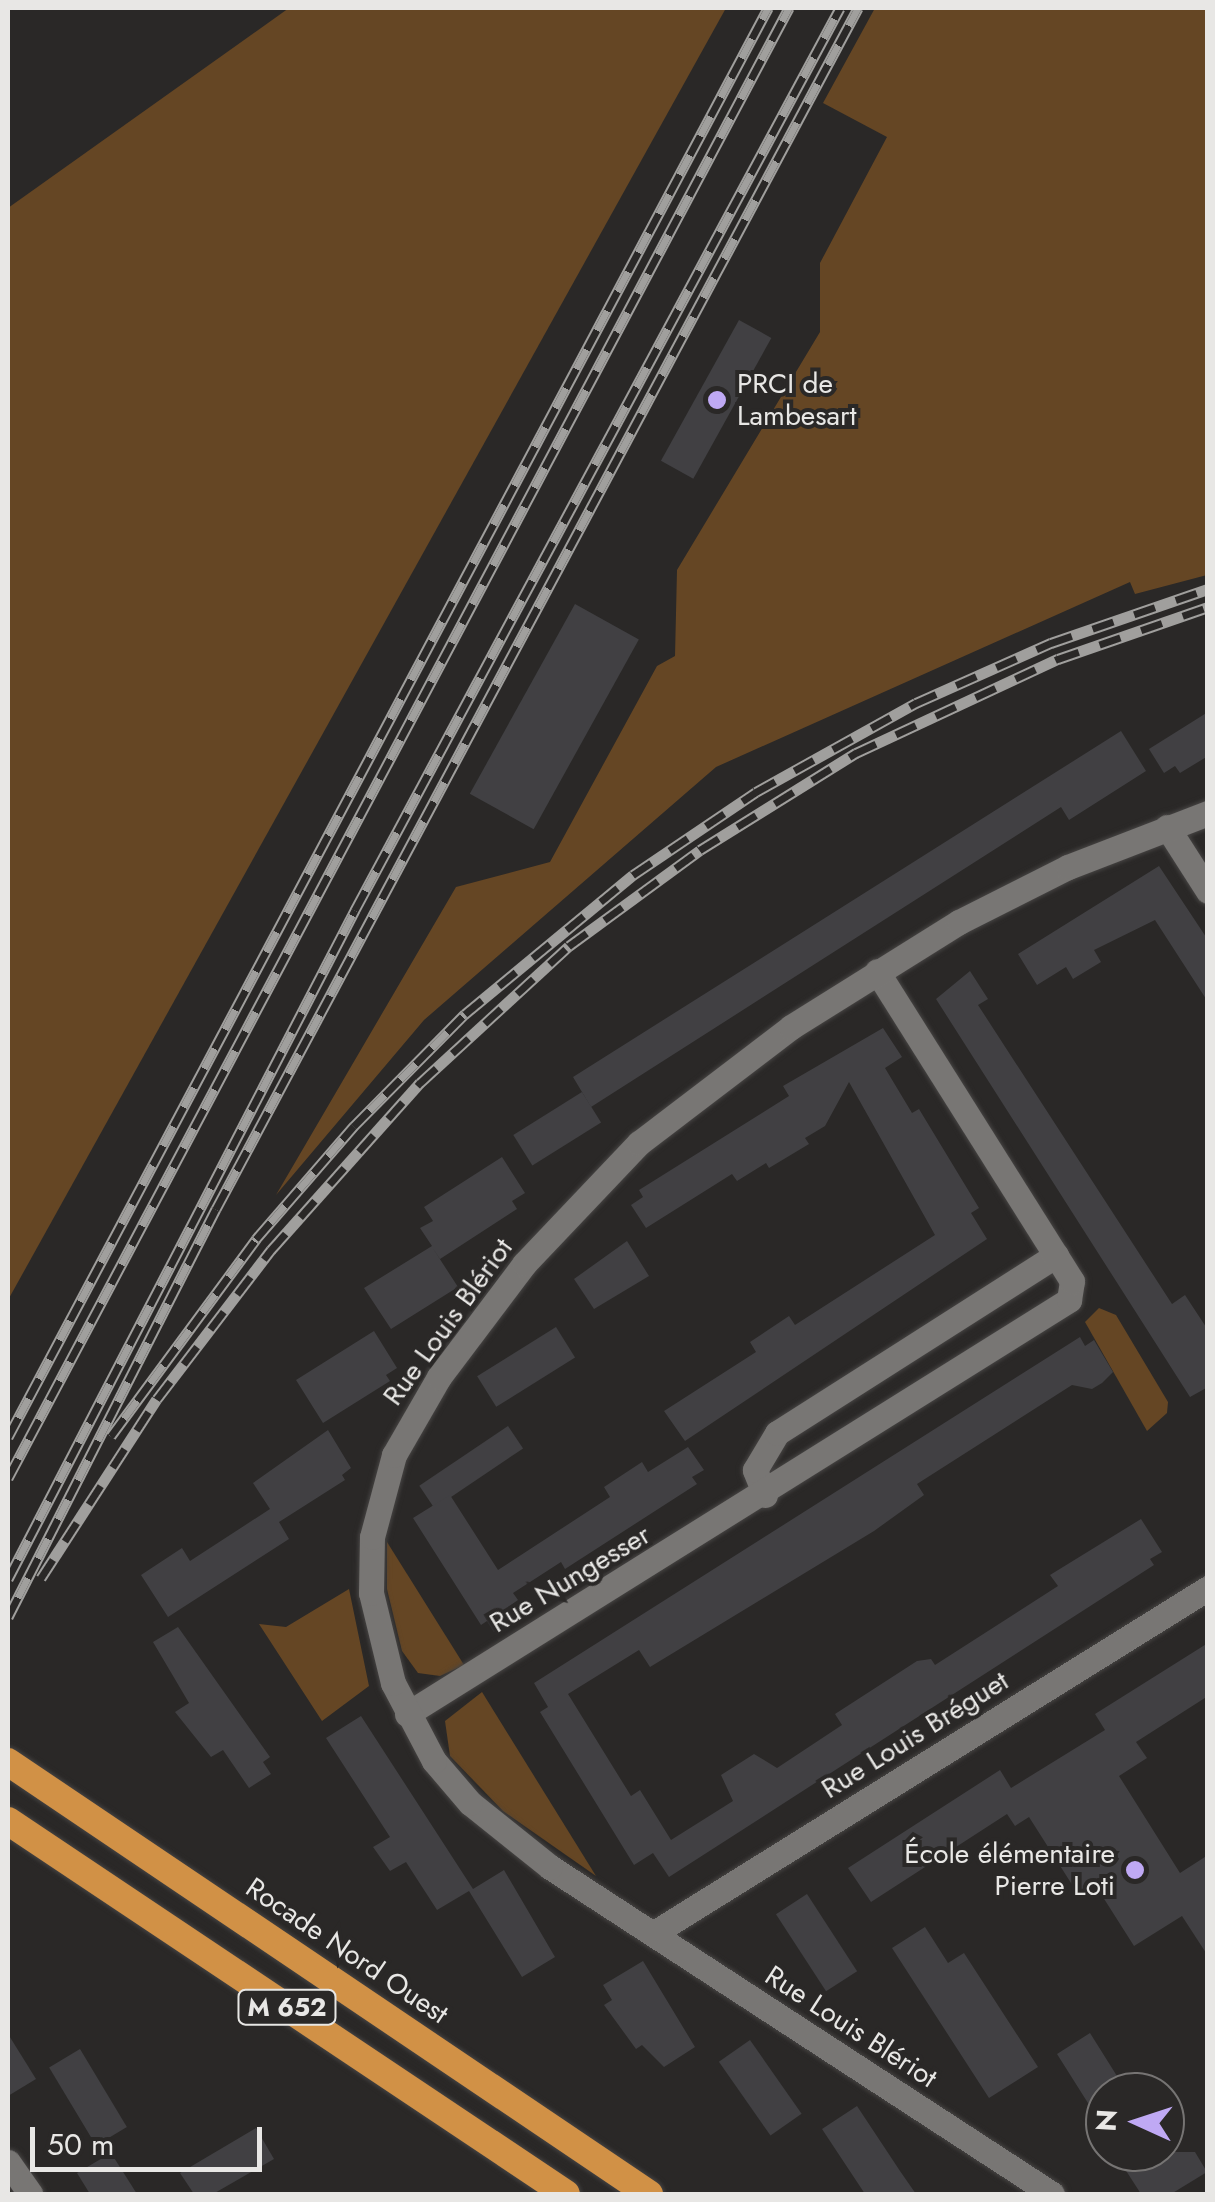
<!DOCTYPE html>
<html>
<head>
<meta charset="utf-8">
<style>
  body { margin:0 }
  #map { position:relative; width:1215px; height:2202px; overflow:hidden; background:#2a2827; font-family:Jost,sans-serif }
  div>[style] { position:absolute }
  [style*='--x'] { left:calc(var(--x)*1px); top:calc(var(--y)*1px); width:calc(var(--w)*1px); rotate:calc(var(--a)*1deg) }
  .green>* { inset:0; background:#654624 }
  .building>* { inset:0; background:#414043; transform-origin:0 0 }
  .roads { filter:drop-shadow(0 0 2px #464443) drop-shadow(0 0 2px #464443) }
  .minor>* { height:25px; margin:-12.5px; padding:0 12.5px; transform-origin:12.5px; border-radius:12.5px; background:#787674 }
  .trunk>* { height:28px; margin:-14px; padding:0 14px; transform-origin:14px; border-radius:14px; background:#d19146 }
  .rail>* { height:11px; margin-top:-5.5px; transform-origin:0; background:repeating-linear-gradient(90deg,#2a2827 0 22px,#a09f9d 0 44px); box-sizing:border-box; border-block:2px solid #a09f9d }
  .dots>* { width:28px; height:28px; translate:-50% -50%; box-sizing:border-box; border:5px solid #2a2827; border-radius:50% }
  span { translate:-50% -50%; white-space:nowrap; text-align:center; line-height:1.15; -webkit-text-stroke:8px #2a2827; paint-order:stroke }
  .shield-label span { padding:2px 8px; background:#2a2827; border:2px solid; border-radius:8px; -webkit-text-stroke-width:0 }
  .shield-label { font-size:25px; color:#e8e7e5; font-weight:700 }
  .poi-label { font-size:28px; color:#e8e7e5 }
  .left { translate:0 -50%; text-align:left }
  .right { translate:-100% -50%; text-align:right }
  .street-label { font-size:28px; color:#e8e7e5 }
  .frame { position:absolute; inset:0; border:10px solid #e8e7e5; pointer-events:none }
  .north { position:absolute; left:1085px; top:2072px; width:100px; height:100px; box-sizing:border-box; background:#2a2827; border:2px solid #767473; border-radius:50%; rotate:273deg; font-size:28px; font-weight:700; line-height:40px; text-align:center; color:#e8e7e5 }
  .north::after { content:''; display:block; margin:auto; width:35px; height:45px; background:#bfa9f4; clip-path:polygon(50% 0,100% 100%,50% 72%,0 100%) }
  .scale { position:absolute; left:30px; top:2127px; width:232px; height:45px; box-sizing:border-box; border:5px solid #e8e7e5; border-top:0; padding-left:12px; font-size:30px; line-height:35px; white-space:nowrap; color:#e8e7e5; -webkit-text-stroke:8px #2a2827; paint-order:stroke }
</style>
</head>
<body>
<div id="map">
  <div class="green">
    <div style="clip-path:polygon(289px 8px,726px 8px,8px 1300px,8px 208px)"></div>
    <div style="clip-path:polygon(875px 8px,1207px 8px,1207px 575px,1135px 594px,1130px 582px,716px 767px,424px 1020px,276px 1195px,456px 887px,550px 862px,657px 666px,675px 656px,677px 570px,820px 332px,820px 263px,887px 137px,823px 103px)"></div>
    <div style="clip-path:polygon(1099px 1308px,1116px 1315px,1168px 1402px,1167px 1413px,1147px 1431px,1085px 1322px)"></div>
    <div style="clip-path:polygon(387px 1542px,464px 1665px,440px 1676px,418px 1673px,402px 1651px,387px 1589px)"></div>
    <div style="clip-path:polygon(349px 1589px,369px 1686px,322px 1721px,259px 1624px,286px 1627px)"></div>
    <div style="clip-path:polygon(482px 1692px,596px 1876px,503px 1811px,450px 1756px,445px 1721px)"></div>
  </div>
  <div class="building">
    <div style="left:739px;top:320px;width:37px;height:161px;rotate:29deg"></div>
    <div style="left:575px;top:604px;width:73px;height:217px;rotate:29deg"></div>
    <div style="clip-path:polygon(1208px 712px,1208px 756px,1180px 773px,1175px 766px,1164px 773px,1149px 749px)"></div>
    <div style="clip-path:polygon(1121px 731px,1146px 771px,1069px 820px,1061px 807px,591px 1107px,573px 1077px)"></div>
    <div style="clip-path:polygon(1159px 866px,1208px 940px,1208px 1002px,1155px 920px,1094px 950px,1101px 962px,1073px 979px,1066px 967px,1037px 985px,1018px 954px)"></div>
    <div style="clip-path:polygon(970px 971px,988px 999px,978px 1005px,1172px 1304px,1185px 1295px,1208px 1330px,1208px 1387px,1190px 1397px,936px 999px)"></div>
    <div style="clip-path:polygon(883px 1028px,902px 1057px,885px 1068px,912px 1113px,919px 1109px,979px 1208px,971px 1213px,987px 1239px,685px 1441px,664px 1411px,756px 1352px,750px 1342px,789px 1316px,795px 1325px,935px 1235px,849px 1082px,825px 1126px,805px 1138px,809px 1144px,769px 1168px,766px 1163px,737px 1181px,732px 1174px,646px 1228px,631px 1205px,643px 1197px,639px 1190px,789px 1096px,783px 1086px)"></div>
    <div style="left:582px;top:1092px;width:36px;height:81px;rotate:58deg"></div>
    <div style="clip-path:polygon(502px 1157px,525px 1193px,512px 1201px,517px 1209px,440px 1259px,432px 1247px,458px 1287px,391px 1329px,364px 1288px,432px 1246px,420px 1228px,433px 1221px,424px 1207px)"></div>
    <div style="clip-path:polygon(627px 1241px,649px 1276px,594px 1309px,574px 1279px)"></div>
    <div style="left:556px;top:1327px;width:36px;height:93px;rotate:58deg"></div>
    <div style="clip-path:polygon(374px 1331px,397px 1368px,386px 1375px,390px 1381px,323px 1423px,296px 1380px)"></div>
    <div style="clip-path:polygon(1080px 1337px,1085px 1346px,1094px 1340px,1113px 1372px,1102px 1383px,1092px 1389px,1072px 1385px,917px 1484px,924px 1495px,874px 1531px,650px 1667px,639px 1650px,568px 1694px,631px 1796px,640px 1790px,671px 1840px,733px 1801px,721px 1775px,754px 1754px,777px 1768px,842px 1725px,835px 1714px,917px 1661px,931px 1659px,935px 1665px,1058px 1586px,1050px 1575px,1141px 1519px,1162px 1552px,1150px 1559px,1154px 1565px,669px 1877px,653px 1853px,634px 1865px,540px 1712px,548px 1707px,534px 1683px)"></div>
    <div style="left:508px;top:1426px;width:27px;height:107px;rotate:56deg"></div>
    <div style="clip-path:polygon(328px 1430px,351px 1468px,342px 1475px,345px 1480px,279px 1522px,289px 1539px,168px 1617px,141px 1575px,182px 1548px,190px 1561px,270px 1509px,253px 1483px)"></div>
    <div style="clip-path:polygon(688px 1447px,704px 1470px,692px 1477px,697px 1484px,565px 1569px,561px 1562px,513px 1593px,518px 1600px,508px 1607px,515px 1619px,494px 1632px,487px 1621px,481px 1625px,413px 1518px,450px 1495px,498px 1570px,610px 1497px,604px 1487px,642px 1462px,648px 1472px)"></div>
    <div style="clip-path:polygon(178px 1627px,270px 1757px,263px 1762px,271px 1774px,249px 1788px,223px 1750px,211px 1757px,175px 1712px,189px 1703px,153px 1642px)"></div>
    <div style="clip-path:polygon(1208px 1643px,1208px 1696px,1136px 1742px,1147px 1758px,1119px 1776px,1180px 1873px,1208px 1855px,1208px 1956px,1182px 1916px,1134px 1946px,1094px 1883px,1078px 1894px,1029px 1817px,1015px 1826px,1007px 1814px,871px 1902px,848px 1868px,1000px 1770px,1011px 1788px,1105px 1730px,1095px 1714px)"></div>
    <div style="clip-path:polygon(361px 1716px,473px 1889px,504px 1870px,555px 1957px,522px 1977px,469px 1891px,437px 1910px,406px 1862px,390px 1871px,373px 1847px,390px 1837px,326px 1738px)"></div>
    <div style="left:807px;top:1894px;width:92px;height:37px;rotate:57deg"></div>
    <div style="clip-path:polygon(925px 1927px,948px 1963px,964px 1953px,1038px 2067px,989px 2098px,892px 1948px)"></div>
    <div style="clip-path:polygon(643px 1961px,695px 2047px,664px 2067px,642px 2045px,636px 2049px,604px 2005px,612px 2000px,603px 1985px)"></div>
    <div style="clip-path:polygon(1090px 2033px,1127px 2092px,1105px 2092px,1105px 2130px,1057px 2054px)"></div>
    <div style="clip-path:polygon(8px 2034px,36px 2079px,8px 2096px)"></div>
    <div style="left:750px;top:2040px;width:90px;height:38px;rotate:55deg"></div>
    <div style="left:80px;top:2049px;width:91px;height:36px;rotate:59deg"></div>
    <div style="clip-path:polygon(857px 2106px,900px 2171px,916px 2194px,865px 2194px,822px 2129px)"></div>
    <div style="clip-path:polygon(256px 2128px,274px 2159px,213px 2194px,194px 2194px,180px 2173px)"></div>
    <div style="clip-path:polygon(1114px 2152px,1195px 2152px,1207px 2172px,1171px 2194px,1141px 2194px)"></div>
    <div style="clip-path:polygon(111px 2153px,137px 2194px,90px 2194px,77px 2173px)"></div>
  </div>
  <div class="roads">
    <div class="minor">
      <div style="--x:1167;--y:827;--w:76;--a:57.4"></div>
      <div style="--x:765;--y:1495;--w:27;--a:-112"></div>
      <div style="--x:755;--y:1470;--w:43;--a:-59.3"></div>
      <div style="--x:777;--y:1433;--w:331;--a:-32.5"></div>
      <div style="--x:407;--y:1714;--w:781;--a:-32.02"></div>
      <div style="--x:1069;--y:1300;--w:19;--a:-81"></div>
      <div style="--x:1072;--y:1281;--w:366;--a:-122.2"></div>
      <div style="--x:654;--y:1933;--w:653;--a:-31.91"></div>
      <div style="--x:8;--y:2162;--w:39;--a:55"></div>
      <div style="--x:1052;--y:2194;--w:599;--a:-146.92"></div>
      <div style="--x:550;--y:1867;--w:102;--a:-141.3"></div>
      <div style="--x:470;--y:1803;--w:55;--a:-130.6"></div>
      <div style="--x:434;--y:1761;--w:88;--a:-117.7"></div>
      <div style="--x:393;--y:1683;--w:93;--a:-103.7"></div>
      <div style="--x:371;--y:1593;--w:56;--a:-89"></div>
      <div style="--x:372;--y:1537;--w:85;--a:-75"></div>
      <div style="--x:394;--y:1455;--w:90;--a:-60"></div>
      <div style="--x:439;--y:1377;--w:141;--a:-53"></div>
      <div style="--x:524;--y:1264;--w:167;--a:-46.5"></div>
      <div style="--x:639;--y:1143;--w:191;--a:-37.3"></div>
      <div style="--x:791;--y:1027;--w:198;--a:-32"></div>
      <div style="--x:959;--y:922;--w:122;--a:-26.8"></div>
      <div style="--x:1068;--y:867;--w:150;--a:-21.1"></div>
    </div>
    <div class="trunk">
      <div style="--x:8;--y:1762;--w:773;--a:33.98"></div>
      <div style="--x:8;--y:1821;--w:671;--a:33.76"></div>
    </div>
  </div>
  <div class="rail">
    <div style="--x:111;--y:1436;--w:245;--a:-53.6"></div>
    <div style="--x:256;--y:1239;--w:150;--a:-49.1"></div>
    <div style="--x:354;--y:1126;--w:158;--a:-45.3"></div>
    <div style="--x:465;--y:1014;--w:218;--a:-39.6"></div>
    <div style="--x:633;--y:875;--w:148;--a:-34"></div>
    <div style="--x:756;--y:792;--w:183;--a:-29.1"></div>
    <div style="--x:916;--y:703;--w:148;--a:-24"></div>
    <div style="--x:1051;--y:643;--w:166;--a:-19"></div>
    <div style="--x:8;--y:1437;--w:1619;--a:-61.99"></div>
    <div style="--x:8;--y:1478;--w:1665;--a:-62.02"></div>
    <div style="--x:41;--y:1578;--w:213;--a:-57.1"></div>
    <div style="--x:157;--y:1399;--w:188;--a:-52.6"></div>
    <div style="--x:271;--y:1250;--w:224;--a:-48.3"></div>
    <div style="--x:420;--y:1083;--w:202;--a:-42.6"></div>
    <div style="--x:569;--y:946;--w:162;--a:-36.2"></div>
    <div style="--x:700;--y:850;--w:184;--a:-31.9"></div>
    <div style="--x:856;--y:753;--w:223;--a:-25"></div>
    <div style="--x:1058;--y:659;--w:159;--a:-19.1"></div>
    <div style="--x:8;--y:1579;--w:754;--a:-62.58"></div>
    <div style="--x:355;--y:910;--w:1024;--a:-61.73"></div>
    <div style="--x:8;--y:1617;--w:458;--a:-63"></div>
    <div style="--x:216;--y:1209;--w:1362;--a:-61.87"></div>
  </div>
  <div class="dots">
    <div style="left:717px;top:400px;background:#bfa9f4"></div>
    <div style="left:1135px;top:1870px;background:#bfa9f4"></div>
  </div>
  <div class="shield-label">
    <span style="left:287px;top:2007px">M 652</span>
  </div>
  <div class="poi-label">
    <span class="left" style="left:737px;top:400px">PRCI de<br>Lambesart</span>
    <span class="right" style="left:1115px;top:1870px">École élémentaire<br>Pierre Loti</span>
  </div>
  <div class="street-label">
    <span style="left:448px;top:1322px;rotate:-54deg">Rue Louis Blériot</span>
    <span style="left:570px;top:1579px;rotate:-31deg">Rue Nungesser</span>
    <span style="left:915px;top:1735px;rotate:-32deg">Rue Louis Bréguet</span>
    <span style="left:347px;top:1951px;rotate:34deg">Rocade Nord Ouest</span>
    <span style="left:851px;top:2027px;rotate:33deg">Rue Louis Blériot</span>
  </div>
  <div class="frame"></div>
  <div class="north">N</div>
  <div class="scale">50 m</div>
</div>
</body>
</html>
